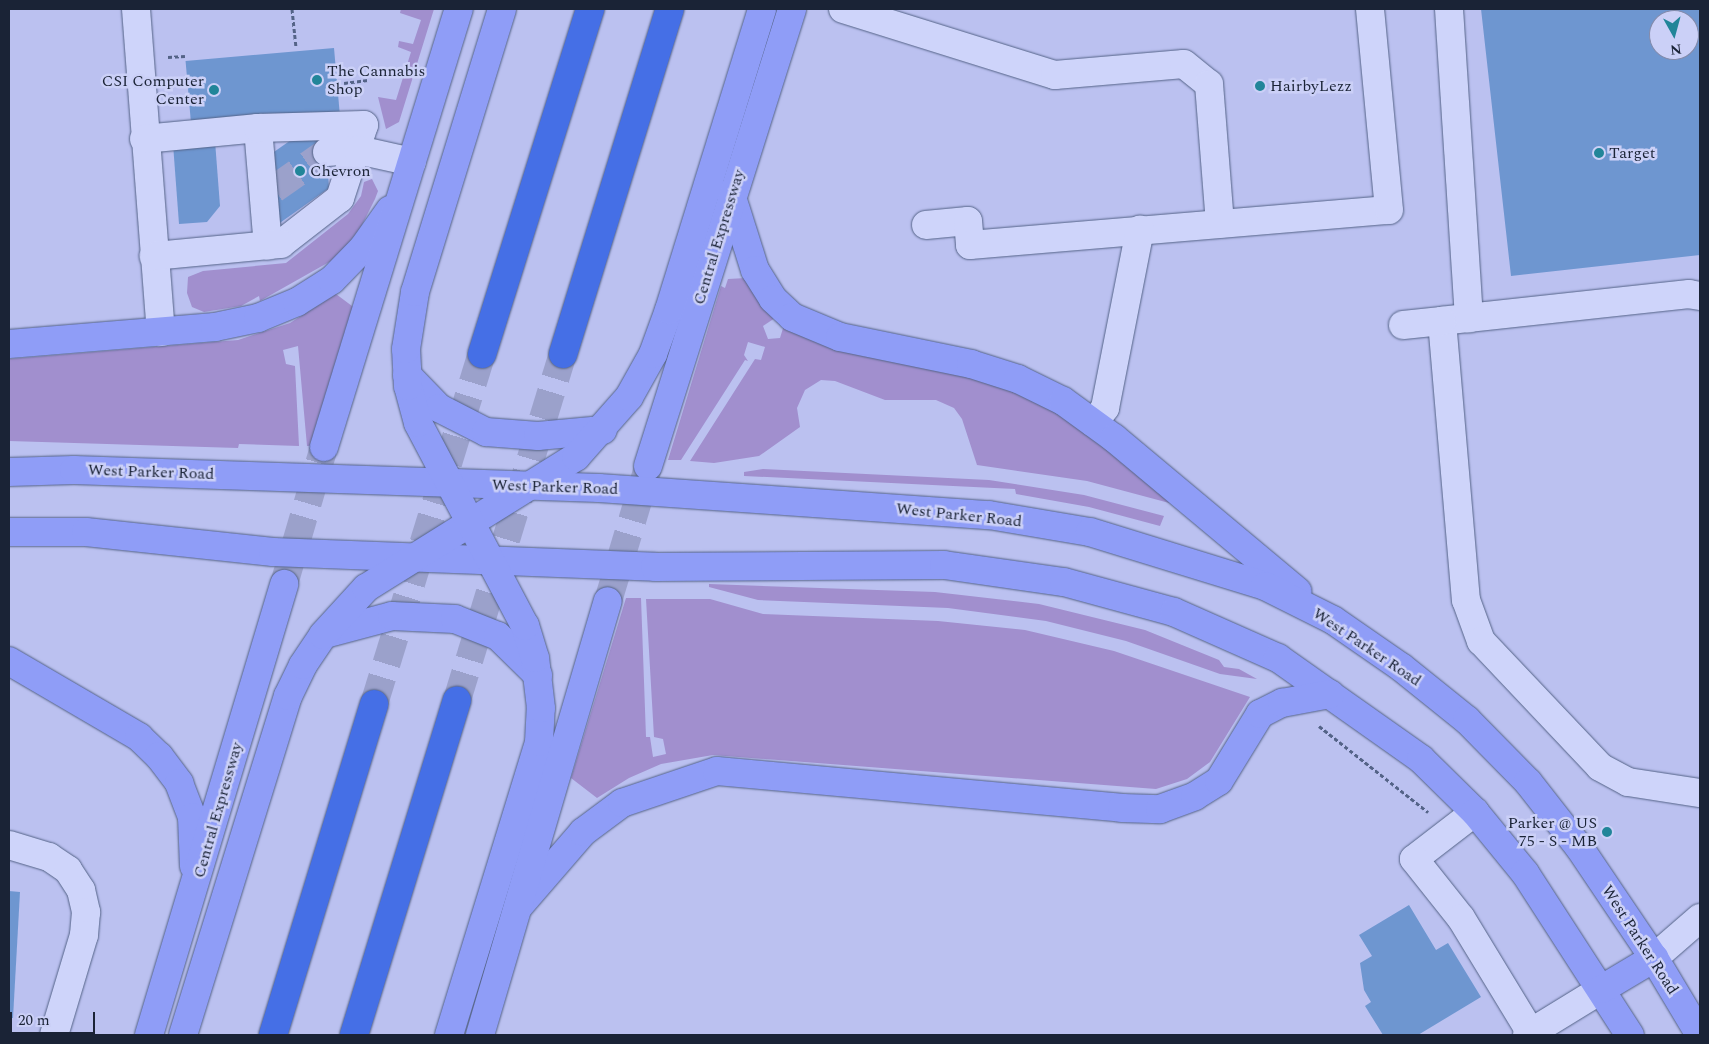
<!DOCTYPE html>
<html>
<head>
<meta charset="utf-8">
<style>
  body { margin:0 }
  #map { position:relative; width:1709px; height:1044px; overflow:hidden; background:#bbc1f0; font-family:Spectral,serif }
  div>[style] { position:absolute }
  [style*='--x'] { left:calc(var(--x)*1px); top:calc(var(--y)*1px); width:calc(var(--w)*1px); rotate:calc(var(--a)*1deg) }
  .green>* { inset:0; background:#a18fce }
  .building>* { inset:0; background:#6e96d0; transform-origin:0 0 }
  .minor-tunnel>* { height:28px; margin-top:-14px; transform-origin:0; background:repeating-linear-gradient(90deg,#9ba1cb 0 28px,transparent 0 42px) }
  .major-tunnel>* { height:28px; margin-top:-14px; transform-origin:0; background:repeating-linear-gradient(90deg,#9ba1cb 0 28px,transparent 0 42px) }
  .highway-tunnel>* { height:28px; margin-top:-14px; transform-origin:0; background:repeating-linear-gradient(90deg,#9ba1cb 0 28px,transparent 0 42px) }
  .path>* { height:3px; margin-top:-1.5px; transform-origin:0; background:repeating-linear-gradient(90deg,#546387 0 4px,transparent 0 6.5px) }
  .roads { filter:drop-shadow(0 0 1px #546387) drop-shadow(0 0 1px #546387) }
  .minor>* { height:28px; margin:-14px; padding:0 14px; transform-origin:14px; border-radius:14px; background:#ced4fa }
  .major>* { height:28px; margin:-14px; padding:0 14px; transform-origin:14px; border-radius:14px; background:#8f9df7 }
  .highway>* { height:28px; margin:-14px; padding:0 14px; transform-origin:14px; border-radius:14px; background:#456fe6 }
  .dots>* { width:14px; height:14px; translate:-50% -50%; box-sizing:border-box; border:2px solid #cbd0f7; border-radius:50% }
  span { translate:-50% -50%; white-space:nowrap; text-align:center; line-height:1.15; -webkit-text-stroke:5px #cbd0f7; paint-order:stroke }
  .poi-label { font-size:16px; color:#1a2336 }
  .left { translate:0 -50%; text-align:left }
  .right { translate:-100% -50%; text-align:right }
  .street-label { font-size:16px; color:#1a2336 }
  .frame { position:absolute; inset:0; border:10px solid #1a2336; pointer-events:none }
  .north { position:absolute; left:1649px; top:10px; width:50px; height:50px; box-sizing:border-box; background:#cbd0f7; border:1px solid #848baa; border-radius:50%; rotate:173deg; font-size:14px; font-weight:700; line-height:20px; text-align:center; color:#1a2336 }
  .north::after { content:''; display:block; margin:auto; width:18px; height:22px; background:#218599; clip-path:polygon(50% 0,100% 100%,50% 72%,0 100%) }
  .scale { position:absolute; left:10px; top:1012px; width:85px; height:22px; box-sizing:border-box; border:2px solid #1a2336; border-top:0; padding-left:6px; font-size:15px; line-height:18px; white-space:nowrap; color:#1a2336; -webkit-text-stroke:4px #cbd0f7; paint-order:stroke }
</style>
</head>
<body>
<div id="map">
  <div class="green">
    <div style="clip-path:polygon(401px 9px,434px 9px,399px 122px,386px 129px,378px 97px,396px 100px,411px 52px,398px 47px,399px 41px,413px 44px,421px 20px,400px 13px)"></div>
    <div style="clip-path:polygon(372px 179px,378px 191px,375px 199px,361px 227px,338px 257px,260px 301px,259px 296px,241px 306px,204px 312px,192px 307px,187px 293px,188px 277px,203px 271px,286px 263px,348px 214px,361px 196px,364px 182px)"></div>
    <div style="clip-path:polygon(746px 278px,775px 318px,763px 326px,768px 339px,780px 338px,784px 325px,828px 347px,976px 377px,1031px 398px,1082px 428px,1173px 504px,1087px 481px,977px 465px,962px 419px,954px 408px,936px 400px,885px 400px,835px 381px,821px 380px,805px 390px,797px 408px,800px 427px,759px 456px,714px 463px,690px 461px,755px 359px,761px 360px,765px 347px,748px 342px,744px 355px,748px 361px,745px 360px,681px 460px,668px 460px,721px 286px,725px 288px,728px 279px)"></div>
    <div style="clip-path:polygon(336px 294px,356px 309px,316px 446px,307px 446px,298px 346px,283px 350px,286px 364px,295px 366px,299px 446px,239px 444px,238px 448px,9px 441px,9px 359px,238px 340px,290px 323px)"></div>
    <div style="clip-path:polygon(763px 469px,989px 480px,1084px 495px,1164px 516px,1160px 526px,1089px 507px,1016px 494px,1015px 489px,744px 476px,744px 472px)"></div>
    <div style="clip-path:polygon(709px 584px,935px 592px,1039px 604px,1145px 630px,1219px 660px,1224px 667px,1239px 669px,1257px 679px,1220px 674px,1126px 641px,1046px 621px,948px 608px,758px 600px,709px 587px)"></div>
    <div style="clip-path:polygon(626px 598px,641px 598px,646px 737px,650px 737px,653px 757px,666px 754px,663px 739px,654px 737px,646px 599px,710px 599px,763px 614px,938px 621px,1025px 630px,1114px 651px,1250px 697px,1210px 762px,1187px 779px,1156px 789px,713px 755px,661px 764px,629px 778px,597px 798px,571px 778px)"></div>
  </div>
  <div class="building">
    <div style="clip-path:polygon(evenodd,1481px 9px,1700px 9px,1700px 255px,1511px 276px,1481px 9px,1659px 20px,1689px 20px,1689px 50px,1659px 50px,1659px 20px)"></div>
    <div style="left:334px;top:48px;width:66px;height:149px;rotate:85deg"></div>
    <div style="clip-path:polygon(324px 117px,329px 188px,277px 225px,271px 154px)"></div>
    <div style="clip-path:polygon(215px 141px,220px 206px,207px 222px,179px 224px,173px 144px)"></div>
    <div style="clip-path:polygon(9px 891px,20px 892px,13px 1018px,9px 1018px)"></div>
    <div style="clip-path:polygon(1409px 905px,1436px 950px,1448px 943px,1481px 997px,1418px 1035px,1383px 1035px,1365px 1006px,1371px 1002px,1364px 990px,1360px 963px,1372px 956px,1359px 935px)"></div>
  </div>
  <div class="minor-tunnel">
    <div style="--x:274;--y:189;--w:65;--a:-34.9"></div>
  </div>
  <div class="major-tunnel">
    <div style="--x:284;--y:584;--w:143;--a:-73.7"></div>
    <div style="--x:608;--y:601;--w:139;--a:-73.3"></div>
  </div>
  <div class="highway-tunnel">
    <div style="--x:457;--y:700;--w:362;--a:-73"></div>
    <div style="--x:374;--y:704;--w:366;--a:-72.9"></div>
  </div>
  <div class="path">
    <div style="--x:292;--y:9;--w:37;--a:84"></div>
    <div style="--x:168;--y:57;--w:17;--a:-3"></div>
    <div style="--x:344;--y:83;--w:24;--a:-7"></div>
    <div style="--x:1319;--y:726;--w:139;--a:38.3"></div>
  </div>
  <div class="roads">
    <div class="minor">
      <div style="--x:136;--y:9;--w:324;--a:85.6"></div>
      <div style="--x:843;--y:9;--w:222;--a:17.3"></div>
      <div style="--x:1055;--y:75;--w:129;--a:-4.9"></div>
      <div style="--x:1184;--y:64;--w:32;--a:39"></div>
      <div style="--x:1209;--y:84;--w:140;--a:85.5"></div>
      <div style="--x:1449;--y:9;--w:310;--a:86.3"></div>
      <div style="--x:258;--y:128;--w:118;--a:85.2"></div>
      <div style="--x:144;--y:139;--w:115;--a:-5.5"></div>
      <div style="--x:258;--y:128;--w:106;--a:-1.6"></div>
      <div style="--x:364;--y:125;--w:77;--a:108.2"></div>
      <div style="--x:340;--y:198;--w:75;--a:142.1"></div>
      <div style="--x:281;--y:244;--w:128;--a:174.6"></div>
      <div style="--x:327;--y:152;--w:31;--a:-4"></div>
      <div style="--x:358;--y:150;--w:55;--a:12.5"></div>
      <div style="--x:926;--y:225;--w:42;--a:-5.4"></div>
      <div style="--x:968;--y:221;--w:24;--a:85"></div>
      <div style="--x:970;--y:245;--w:420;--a:-4.8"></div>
      <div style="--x:1389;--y:210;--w:202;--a:-95.4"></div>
      <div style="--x:1700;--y:296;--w:11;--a:-170"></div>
      <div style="--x:1689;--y:294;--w:248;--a:173.8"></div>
      <div style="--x:1442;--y:321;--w:280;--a:85.1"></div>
      <div style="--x:1466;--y:600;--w:44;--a:69.9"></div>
      <div style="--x:1481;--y:641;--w:173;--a:46.6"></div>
      <div style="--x:1600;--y:767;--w:32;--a:28"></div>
      <div style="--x:1628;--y:782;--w:73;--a:8.7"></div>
      <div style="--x:1403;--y:325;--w:39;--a:-6"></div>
      <div style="--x:1094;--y:423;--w:19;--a:-54"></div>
      <div style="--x:1105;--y:408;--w:182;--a:-78.9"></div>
      <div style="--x:1475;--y:812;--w:77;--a:142.4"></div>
      <div style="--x:1414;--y:859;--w:75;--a:51.5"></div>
      <div style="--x:1461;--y:918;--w:137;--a:58.7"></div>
      <div style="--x:9;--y:845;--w:42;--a:16.7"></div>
      <div style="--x:49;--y:857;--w:23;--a:34"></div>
      <div style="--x:68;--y:870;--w:24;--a:57"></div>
      <div style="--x:81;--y:890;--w:23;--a:77"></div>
      <div style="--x:86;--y:912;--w:23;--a:95"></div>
      <div style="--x:84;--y:935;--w:104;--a:106.7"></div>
      <div style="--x:1654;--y:958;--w:61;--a:-41"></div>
      <div style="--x:1527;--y:1035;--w:88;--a:-31.5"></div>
    </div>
    <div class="major">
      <div style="--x:731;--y:194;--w:80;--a:72.5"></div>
      <div style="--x:755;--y:270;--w:34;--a:58"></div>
      <div style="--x:773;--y:299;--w:26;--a:43"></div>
      <div style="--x:792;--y:317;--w:52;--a:22.6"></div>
      <div style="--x:840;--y:337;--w:134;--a:11.6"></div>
      <div style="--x:971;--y:364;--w:49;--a:17.7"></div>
      <div style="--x:1018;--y:379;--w:50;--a:26.1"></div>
      <div style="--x:1063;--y:401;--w:63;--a:36"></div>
      <div style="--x:1114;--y:438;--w:239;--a:39.9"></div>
      <div style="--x:9;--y:344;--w:207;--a:-4.7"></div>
      <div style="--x:215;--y:327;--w:44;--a:-11.8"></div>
      <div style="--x:258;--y:318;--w:42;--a:-22.3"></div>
      <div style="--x:297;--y:302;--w:41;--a:-32.2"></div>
      <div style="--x:332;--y:280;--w:45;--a:-45.9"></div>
      <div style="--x:363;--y:248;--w:47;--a:-54.6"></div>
      <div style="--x:407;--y:375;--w:46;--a:45.9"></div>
      <div style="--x:439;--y:408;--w:53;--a:27.1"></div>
      <div style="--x:486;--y:432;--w:52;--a:4.4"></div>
      <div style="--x:538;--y:436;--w:65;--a:-5.3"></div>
      <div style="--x:324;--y:447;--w:458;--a:-72.9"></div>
      <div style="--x:648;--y:466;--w:479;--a:-72.5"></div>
      <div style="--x:9;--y:472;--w:65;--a:-1.8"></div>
      <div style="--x:74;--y:470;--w:525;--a:1.96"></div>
      <div style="--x:599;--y:488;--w:391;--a:4"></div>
      <div style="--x:989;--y:515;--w:102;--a:9.6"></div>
      <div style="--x:1090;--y:532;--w:183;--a:17.1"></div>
      <div style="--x:1265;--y:586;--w:76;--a:26.6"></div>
      <div style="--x:1333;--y:620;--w:83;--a:34.7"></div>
      <div style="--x:1401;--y:667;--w:85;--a:38.8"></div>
      <div style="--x:1467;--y:720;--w:87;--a:45.5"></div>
      <div style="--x:1528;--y:782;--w:83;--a:51.9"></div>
      <div style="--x:1579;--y:847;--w:134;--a:56"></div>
      <div style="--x:1654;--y:958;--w:90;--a:59.1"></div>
      <div style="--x:9;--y:532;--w:77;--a:0"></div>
      <div style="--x:86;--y:532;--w:188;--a:6.1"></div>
      <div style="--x:273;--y:552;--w:382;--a:2.2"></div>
      <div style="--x:655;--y:567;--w:289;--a:-0.4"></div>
      <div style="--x:944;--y:565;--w:121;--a:8.1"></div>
      <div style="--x:1064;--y:582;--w:114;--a:15.3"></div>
      <div style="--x:1174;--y:612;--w:114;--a:23.9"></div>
      <div style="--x:1278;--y:658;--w:175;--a:35.2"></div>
      <div style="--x:1421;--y:759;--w:76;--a:44.5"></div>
      <div style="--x:1475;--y:812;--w:79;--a:50.7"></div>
      <div style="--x:1525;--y:873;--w:193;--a:57.1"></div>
      <div style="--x:325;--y:634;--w:69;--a:-15"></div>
      <div style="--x:392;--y:616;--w:63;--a:2.7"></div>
      <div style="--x:455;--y:619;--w:46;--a:21.6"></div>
      <div style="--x:498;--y:636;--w:56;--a:44.3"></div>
      <div style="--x:9;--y:661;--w:151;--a:30.3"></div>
      <div style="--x:139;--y:737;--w:28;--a:44"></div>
      <div style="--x:159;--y:756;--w:34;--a:53"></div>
      <div style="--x:179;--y:783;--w:36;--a:69"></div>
      <div style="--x:192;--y:817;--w:49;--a:87.7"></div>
      <div style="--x:519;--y:906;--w:98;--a:-49.1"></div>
      <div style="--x:583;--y:832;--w:49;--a:-36.6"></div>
      <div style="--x:622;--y:803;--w:100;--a:-18.6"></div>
      <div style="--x:717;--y:771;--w:407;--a:5.2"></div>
      <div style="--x:1122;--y:808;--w:38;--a:2"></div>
      <div style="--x:1160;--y:809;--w:37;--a:-20"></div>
      <div style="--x:1195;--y:796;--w:28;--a:-32"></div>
      <div style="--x:1219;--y:781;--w:79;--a:-58.5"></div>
      <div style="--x:1260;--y:714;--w:25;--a:-27"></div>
      <div style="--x:1282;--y:703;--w:49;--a:-10.6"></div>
      <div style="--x:1602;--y:989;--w:61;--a:-30.8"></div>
      <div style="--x:149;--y:1035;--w:471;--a:-73.3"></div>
      <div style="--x:183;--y:1035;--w:355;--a:-72.8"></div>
      <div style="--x:288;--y:696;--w:34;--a:-64"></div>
      <div style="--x:303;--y:665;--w:36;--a:-56"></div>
      <div style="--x:323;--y:635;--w:64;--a:-47.5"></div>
      <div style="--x:366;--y:588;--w:248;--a:-32"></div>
      <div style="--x:576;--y:457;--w:80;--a:-48.5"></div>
      <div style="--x:629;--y:397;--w:49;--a:-60.8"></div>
      <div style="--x:653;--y:354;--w:47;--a:-70"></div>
      <div style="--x:669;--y:310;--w:315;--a:-72.8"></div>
      <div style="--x:449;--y:1035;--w:307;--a:-72.9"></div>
      <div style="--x:539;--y:742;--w:34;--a:-87"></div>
      <div style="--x:541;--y:708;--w:50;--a:-96.8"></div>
      <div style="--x:535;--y:658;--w:34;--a:-107"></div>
      <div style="--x:525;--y:626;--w:229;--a:-117.8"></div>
      <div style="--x:418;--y:423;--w:38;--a:-105"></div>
      <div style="--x:408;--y:386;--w:37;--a:-93"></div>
      <div style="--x:406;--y:349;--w:58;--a:-81"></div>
      <div style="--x:415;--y:292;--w:296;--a:-72.9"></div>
      <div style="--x:480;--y:1035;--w:452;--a:-73.6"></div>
    </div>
    <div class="highway">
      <div style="--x:482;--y:354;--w:362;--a:-72.6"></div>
      <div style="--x:563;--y:354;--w:361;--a:-72.8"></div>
      <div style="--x:273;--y:1035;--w:346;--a:-73"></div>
      <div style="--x:354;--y:1035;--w:350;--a:-72.9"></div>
    </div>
  </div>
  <div class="dots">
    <div style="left:317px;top:80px;background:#218599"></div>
    <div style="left:1260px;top:86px;background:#218599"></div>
    <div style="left:214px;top:90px;background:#218599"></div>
    <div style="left:1599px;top:153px;background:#218599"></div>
    <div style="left:300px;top:171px;background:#218599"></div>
    <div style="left:1607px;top:832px;background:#218599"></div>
  </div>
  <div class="poi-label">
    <span class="left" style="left:327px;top:80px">The Cannabis<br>Shop</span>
    <span class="right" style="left:204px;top:90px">CSI Computer<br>Center</span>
    <span class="left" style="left:1270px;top:86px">HairbyLezz</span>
    <span class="left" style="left:1609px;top:153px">Target</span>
    <span class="left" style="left:310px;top:171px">Chevron</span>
    <span class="right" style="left:1597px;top:832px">Parker @ US<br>75 - S - MB</span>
  </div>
  <div class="street-label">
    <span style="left:719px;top:237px;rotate:-73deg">Central Expressway</span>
    <span style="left:151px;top:472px;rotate:2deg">West Parker Road</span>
    <span style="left:555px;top:487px;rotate:2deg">West Parker Road</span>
    <span style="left:959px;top:515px;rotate:6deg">West Parker Road</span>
    <span style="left:1367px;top:647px;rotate:34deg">West Parker Road</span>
    <span style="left:218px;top:810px;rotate:-74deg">Central Expressway</span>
    <span style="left:1640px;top:940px;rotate:57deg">West Parker Road</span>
  </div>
  <div class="frame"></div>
  <div class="north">N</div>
  <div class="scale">20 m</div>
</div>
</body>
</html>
